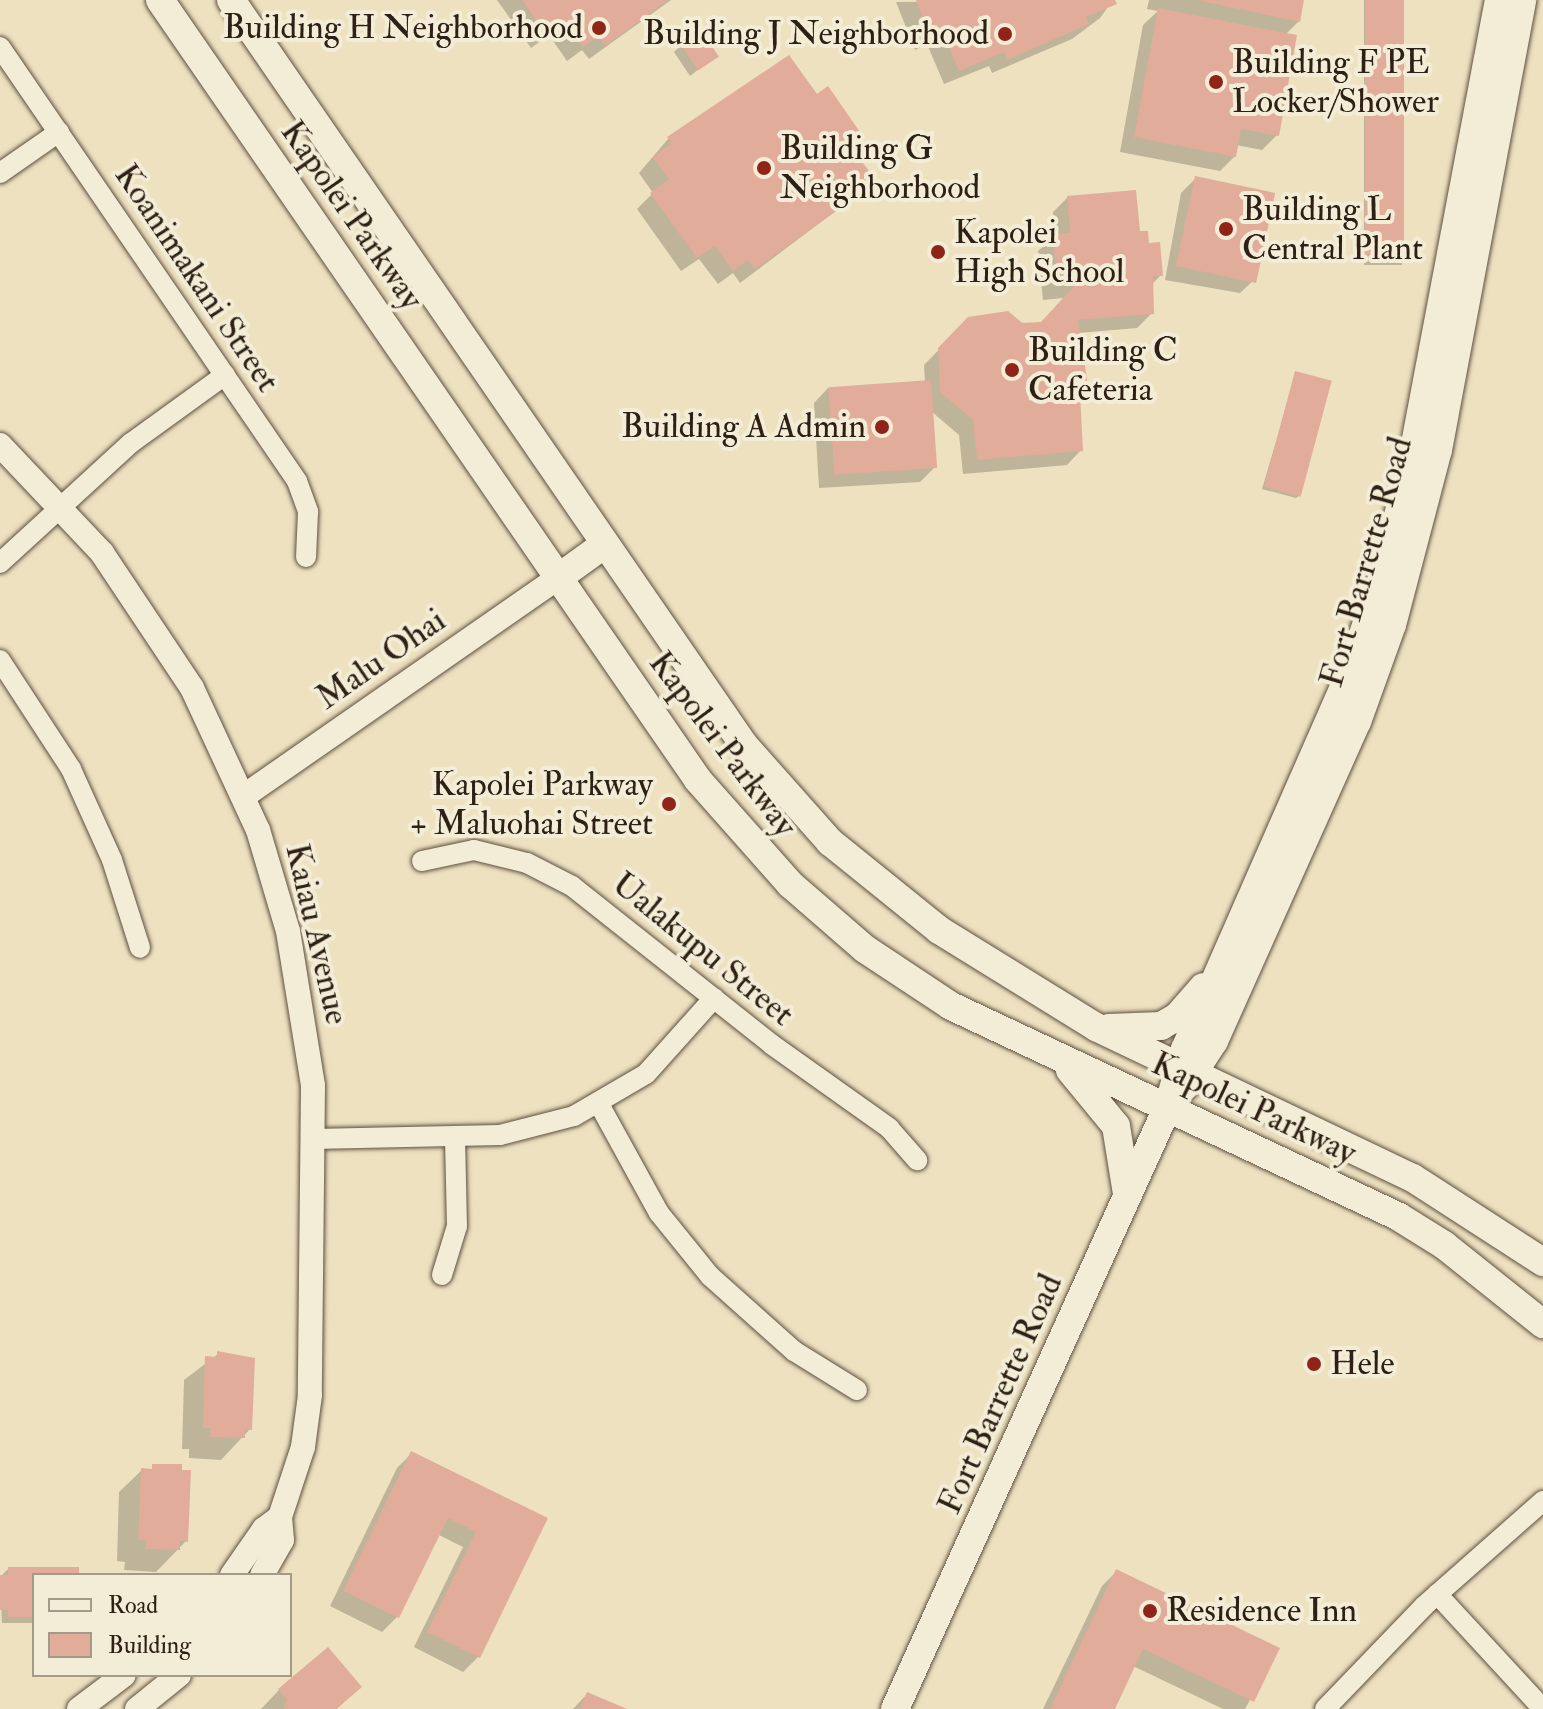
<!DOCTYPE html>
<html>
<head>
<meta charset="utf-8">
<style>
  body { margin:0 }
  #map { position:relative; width:1543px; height:1709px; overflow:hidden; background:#ede1c0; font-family:"IM FELL Double Pica",serif }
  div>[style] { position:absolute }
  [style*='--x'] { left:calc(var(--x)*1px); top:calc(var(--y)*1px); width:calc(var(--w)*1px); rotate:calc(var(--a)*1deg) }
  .shadow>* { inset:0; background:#0003; transform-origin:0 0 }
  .building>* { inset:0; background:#e1ac99; transform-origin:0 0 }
  .roads { filter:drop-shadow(0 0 2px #5e5040) drop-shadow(0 0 2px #5e5040) }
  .minor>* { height:20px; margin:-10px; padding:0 10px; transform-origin:10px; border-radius:10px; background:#f3ecd6 }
  .tertiary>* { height:24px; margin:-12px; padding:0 12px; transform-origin:12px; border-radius:12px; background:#f3ecd6 }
  .secondary>* { height:28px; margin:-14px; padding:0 14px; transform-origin:14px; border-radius:14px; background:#f3ecd6 }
  .dots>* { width:22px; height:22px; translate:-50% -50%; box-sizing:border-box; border:4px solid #f3ecd6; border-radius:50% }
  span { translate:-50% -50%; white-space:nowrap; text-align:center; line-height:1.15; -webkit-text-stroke:8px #f3ecd6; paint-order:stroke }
  .poi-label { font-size:34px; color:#2e2015 }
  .right { translate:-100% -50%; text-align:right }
  .left { translate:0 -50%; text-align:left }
  .street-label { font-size:34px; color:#2e2015 }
  .legend { position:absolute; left:32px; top:1573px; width:260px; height:104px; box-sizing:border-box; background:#f3ecd6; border:2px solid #a49a89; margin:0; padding:10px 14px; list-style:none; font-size:24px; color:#2e2015 }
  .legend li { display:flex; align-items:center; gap:16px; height:40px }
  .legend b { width:40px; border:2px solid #a49a89 }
</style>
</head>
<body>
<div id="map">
  <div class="shadow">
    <div style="clip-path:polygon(497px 0,671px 0,589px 59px,582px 50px,567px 61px,549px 35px,531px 48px)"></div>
    <div style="clip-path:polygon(1113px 0,1100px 18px,1072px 39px,992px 73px,989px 66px,944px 84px,927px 44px,915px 50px,896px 2px)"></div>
    <div style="clip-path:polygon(1149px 0,1302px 0,1299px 21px,1285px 35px,1277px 135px,1262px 150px,1236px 145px,1235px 156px,1220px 171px,1120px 152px,1143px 25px,1158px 11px,1147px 9px)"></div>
    <div style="left:1364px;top:0;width:38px;height:265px"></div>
    <div style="clip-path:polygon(681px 45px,716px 56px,690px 76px,674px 52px)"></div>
    <div style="clip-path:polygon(788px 58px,816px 97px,857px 131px,846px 143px,874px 182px,740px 283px,733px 273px,718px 284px,699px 259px,681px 271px,637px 209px,653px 193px,639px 173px,668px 139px)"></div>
    <div style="clip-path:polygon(1196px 178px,1255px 279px,1240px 293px,1165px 280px,1181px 193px)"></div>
    <div style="clip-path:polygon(1067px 198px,1138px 233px,1161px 275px,1151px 285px,1152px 313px,1137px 328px,1078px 333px,1087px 392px,1078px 401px,1081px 450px,1067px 465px,963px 474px,959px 435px,931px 411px,935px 467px,920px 482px,819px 488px,814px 403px,828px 388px,925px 383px,924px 365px,969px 319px,1041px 324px,1064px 298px,1043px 300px,1038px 251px,1055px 236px,1053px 212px)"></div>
    <div style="clip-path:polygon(1296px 374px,1299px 496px,1296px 498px,1262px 489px)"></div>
    <div style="clip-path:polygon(218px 1354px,250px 1429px,221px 1460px,189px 1458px,189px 1449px,182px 1449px,184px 1380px)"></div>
    <div style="clip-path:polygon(412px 1453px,545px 1519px,478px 1657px,463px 1672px,414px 1647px,463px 1547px,437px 1534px,397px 1617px,382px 1632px,330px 1606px,397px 1468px)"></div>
    <div style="clip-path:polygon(142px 1470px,186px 1541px,156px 1572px,124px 1570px,125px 1562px,117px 1561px,119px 1492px)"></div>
    <div style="clip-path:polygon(8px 1569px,77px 1575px,34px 1575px,34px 1623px,2px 1623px,0 1577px)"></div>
    <div style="clip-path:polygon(1117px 1571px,1278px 1649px,1245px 1709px,1223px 1709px,1133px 1666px,1113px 1709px,1043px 1709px,1102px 1586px)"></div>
    <div style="clip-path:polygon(359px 1687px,337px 1709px,261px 1709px,279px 1690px)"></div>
    <div style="clip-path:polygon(587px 1694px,622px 1709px,573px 1709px)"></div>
  </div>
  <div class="building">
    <div style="clip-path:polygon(522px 0,668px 0,605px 46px,598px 37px,583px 47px,564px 22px,546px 35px)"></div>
    <div style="clip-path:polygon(916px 0,1115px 0,1117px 4px,1086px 17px,1089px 24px,1007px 60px,1004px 52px,959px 71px,942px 31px,930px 36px)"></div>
    <div style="clip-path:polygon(1196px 0,1304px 0,1300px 22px)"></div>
    <div style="left:1365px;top:0;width:39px;height:262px"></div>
    <div style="clip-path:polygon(1158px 8px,1297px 35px,1279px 136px,1241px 129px,1236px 157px,1134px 137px)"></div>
    <div style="left:701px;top:30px;width:32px;height:25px;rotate:56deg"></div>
    <div style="clip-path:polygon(789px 55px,817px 94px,828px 86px,860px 132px,847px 141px,877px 182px,755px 269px,748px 260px,733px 271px,715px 246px,697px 258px,650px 193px,669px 179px,653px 157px,672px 143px,667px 137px)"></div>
    <div style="left:1195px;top:176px;width:82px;height:92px;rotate:12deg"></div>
    <div style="clip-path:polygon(1136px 190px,1140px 231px,1148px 231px,1149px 243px,1160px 242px,1163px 276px,1153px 276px,1154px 314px,1078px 320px,1089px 393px,1080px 393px,1083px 451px,977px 460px,973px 420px,940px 392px,938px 348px,968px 317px,1008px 311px,1022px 323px,1041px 322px,1076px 284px,1058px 286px,1052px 234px,1070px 233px,1067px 196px)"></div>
    <div style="left:1295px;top:371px;width:38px;height:120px;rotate:15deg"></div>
    <div style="left:931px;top:380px;width:88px;height:103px;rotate:86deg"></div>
    <div style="clip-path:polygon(217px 1351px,255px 1358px,252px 1430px,245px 1430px,245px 1438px,210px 1437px,211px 1428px,203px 1428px,205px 1356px,217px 1357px)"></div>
    <div style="clip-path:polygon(411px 1451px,548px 1518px,480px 1658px,427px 1632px,476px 1532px,448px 1518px,399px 1618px,343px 1591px)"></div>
    <div style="clip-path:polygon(152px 1464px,182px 1464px,182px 1470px,191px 1470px,188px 1542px,180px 1541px,180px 1550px,145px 1549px,146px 1540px,138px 1540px,141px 1468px,152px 1469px)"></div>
    <div style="clip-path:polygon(8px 1567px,79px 1567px,79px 1575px,34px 1575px,34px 1617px,8px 1617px,8px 1610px,0 1610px,0 1575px,8px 1575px)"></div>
    <div style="clip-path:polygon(1116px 1569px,1280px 1648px,1254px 1702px,1143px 1649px,1115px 1709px,1050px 1709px)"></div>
    <div style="clip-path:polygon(328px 1647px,362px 1687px,336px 1709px,283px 1709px,287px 1700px,278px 1689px)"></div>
    <div style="clip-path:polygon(587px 1692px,627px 1709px,580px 1709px)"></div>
  </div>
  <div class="roads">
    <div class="minor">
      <div style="--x:0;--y:47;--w:526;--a:55.61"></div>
      <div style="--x:297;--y:481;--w:33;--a:70"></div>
      <div style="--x:308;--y:512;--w:45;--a:92.5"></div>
      <div style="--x:0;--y:173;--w:72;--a:-34.8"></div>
      <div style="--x:0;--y:563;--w:178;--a:-42.5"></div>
      <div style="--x:131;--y:443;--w:116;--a:-35.9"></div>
      <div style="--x:0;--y:660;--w:130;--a:56.9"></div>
      <div style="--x:71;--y:769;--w:100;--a:65.7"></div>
      <div style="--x:112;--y:860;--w:92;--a:72.3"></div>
      <div style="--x:422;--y:861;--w:53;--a:-11.9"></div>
      <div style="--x:474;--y:850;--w:55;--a:13.8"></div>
      <div style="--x:527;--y:863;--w:51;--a:27.1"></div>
      <div style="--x:572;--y:886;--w:254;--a:38.4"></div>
      <div style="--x:771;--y:1044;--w:145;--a:35.4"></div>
      <div style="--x:889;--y:1128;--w:43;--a:48.8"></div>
      <div style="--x:599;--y:1104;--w:124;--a:61.2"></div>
      <div style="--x:659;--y:1213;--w:81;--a:51"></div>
      <div style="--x:710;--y:1276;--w:113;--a:41.8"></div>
      <div style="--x:794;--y:1351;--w:74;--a:31.8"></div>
      <div style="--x:313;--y:1139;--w:187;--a:-1.2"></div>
      <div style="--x:500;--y:1135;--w:76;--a:-14.4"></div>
      <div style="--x:574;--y:1116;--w:83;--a:-30.3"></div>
      <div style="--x:646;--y:1074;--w:102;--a:-48.2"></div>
      <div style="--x:442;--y:1275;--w:51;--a:-73"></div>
      <div style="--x:457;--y:1226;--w:90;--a:-91.3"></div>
      <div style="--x:1437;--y:1594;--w:156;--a:47.3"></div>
      <div style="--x:1325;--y:1709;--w:143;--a:-46.1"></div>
      <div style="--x:1424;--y:1606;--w:159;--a:-41.4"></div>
    </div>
    <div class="tertiary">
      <div style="--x:0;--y:445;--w:149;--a:46.6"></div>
      <div style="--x:102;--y:553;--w:162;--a:56.3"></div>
      <div style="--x:192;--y:688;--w:157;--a:65.1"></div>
      <div style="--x:258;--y:830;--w:105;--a:73.5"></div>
      <div style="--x:288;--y:931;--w:157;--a:80.8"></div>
      <div style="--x:313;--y:1086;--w:309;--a:90.6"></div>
      <div style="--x:310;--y:1395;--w:52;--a:97.7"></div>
      <div style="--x:303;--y:1447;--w:74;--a:108.2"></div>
      <div style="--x:280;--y:1517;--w:23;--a:85"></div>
      <div style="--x:282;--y:1540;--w:40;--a:119.7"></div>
      <div style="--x:244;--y:796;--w:382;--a:-34.8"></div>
      <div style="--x:232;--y:1575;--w:56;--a:-55.2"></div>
      <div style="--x:264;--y:1529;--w:20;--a:-37"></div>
      <div style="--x:79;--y:1709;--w:56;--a:-37.1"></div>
      <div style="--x:137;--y:1709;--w:54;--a:-39"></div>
    </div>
    <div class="secondary">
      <div style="--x:160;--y:0;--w:948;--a:55.4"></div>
      <div style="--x:698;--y:780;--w:139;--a:48.5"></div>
      <div style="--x:790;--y:884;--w:99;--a:40.9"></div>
      <div style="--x:865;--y:949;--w:103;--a:33.5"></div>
      <div style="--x:951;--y:1006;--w:495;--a:25.2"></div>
      <div style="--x:1399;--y:1217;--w:53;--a:31.9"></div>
      <div style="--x:1444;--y:1245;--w:127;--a:38.6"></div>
      <div style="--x:231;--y:0;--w:905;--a:55.45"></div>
      <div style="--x:744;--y:745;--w:130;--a:48.4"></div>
      <div style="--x:830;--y:842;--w:140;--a:38.9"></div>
      <div style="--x:939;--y:930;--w:185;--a:31.7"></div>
      <div style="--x:1096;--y:1027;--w:351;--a:25.5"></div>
      <div style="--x:1413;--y:1178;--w:155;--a:32.9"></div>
      <div style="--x:558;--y:578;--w:58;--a:-35.9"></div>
      <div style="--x:1109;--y:1028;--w:52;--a:-2.2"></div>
      <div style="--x:1161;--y:1026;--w:20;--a:-30"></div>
      <div style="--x:1178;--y:1016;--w:38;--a:-49"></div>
      <div style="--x:1070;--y:1070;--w:72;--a:50.6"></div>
      <div style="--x:1116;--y:1126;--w:69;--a:80.8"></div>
      <div style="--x:1184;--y:1087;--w:55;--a:-56.9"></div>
      <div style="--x:1214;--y:1041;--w:350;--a:-65.9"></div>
      <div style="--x:1357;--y:722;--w:103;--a:-70.2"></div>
      <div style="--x:1392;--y:625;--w:181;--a:-75.3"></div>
      <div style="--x:1438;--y:450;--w:458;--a:-79.4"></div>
      <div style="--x:895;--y:1709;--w:662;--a:-65.64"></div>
      <div style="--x:1168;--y:1106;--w:59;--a:-73.4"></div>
      <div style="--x:1185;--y:1049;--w:407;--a:-66.3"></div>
      <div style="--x:1349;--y:676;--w:110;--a:-71.4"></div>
      <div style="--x:1384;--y:572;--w:115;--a:-76"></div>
      <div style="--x:1412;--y:460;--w:468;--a:-79.3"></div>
    </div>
  </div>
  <div class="dots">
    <div style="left:599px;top:28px;background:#8f2418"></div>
    <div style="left:1005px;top:34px;background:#8f2418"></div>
    <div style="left:1216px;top:82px;background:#8f2418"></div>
    <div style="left:764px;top:168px;background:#8f2418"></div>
    <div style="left:1226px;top:229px;background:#8f2418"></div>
    <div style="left:938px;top:252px;background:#8f2418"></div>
    <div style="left:1012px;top:370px;background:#8f2418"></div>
    <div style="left:882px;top:427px;background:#8f2418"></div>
    <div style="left:669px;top:804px;background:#8f2418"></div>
    <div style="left:1314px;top:1364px;background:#8f2418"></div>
    <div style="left:1150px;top:1611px;background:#8f2418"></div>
  </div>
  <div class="poi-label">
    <span class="right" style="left:583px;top:28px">Building H Neighborhood</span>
    <span class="right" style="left:989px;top:34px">Building J Neighborhood</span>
    <span class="left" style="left:1232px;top:82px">Building F PE<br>Locker/Shower</span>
    <span class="left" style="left:780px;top:168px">Building G<br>Neighborhood</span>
    <span class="left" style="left:1242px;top:229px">Building L<br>Central Plant</span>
    <span class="left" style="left:954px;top:252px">Kapolei<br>High School</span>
    <span class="left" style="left:1028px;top:370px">Building C<br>Cafeteria</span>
    <span class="right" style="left:866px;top:427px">Building A Admin</span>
    <span class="right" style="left:653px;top:804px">Kapolei Parkway<br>+ Maluohai Street</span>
    <span class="left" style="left:1330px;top:1364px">Hele</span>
    <span class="left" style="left:1166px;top:1611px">Residence Inn</span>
  </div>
  <div class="street-label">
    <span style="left:352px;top:215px;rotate:55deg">Kapolei Parkway</span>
    <span style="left:197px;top:278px;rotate:56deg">Koanimakani Street</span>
    <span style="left:1366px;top:562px;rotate:-74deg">Fort Barrette Road</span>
    <span style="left:381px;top:659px;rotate:-35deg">Malu Ohai</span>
    <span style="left:723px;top:744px;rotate:53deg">Kapolei Parkway</span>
    <span style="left:317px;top:934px;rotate:77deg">Kaiau Avenue</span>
    <span style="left:703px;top:949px;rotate:39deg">Ualakupu Street</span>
    <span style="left:1254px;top:1108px;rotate:25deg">Kapolei Parkway</span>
    <span style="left:1000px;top:1394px;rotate:-66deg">Fort Barrette Road</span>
  </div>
  <ul class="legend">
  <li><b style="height:10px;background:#f3ecd6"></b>Road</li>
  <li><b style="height:22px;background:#e1ac99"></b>Building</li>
  </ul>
</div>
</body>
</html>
